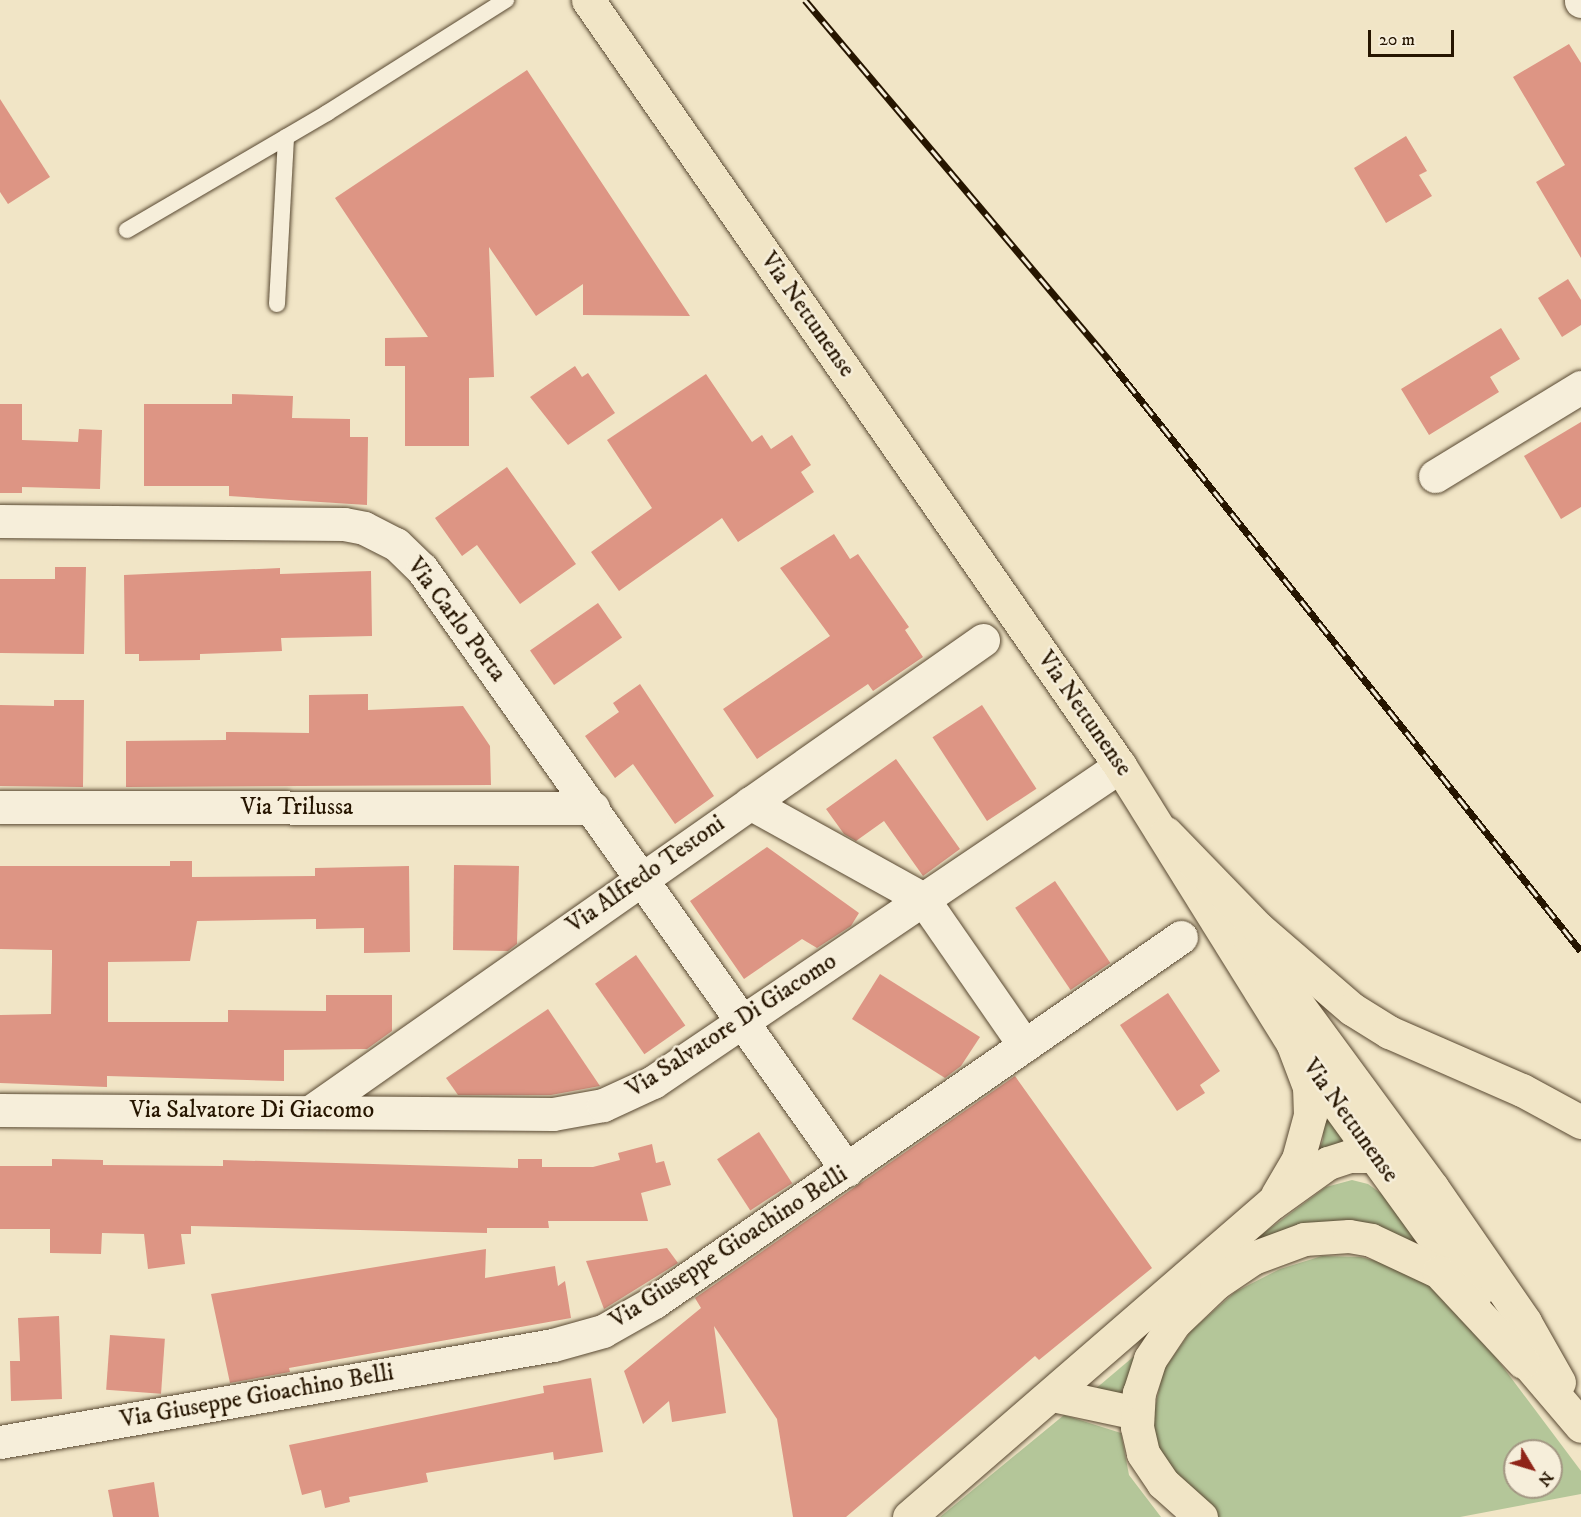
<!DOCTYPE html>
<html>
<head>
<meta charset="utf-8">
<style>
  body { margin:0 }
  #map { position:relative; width:1581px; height:1517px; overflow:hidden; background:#f1e5c6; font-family:"IM FELL DW Pica",serif }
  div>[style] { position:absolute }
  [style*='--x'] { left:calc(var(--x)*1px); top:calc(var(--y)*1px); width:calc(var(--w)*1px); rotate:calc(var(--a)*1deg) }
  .green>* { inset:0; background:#b4c699 }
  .building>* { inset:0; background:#dd9584; transform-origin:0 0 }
  .roads { filter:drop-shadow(0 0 2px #594932) drop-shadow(0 0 2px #594932) }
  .service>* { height:16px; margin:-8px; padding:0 8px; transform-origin:8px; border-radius:8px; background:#f6eeda }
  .minor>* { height:33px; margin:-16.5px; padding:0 16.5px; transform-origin:16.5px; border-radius:16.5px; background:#f6eeda }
  .primary>* { height:33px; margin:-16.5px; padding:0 16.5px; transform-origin:16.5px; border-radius:16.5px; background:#f1e5c6 }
  .trunk>* { height:33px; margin:-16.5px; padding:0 16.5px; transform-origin:16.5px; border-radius:16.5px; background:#f1e5c6 }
  .rail>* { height:7px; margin-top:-3.5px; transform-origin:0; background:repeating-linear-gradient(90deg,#f6eeda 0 14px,#261500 0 28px); box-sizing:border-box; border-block:2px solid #261500 }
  span { translate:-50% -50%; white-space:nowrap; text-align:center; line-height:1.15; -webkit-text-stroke:5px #f6eeda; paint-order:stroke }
  .street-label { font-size:24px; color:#261500 }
  .north { position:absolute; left:1503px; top:1439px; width:60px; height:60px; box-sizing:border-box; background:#f6eeda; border:2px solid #a39783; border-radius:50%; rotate:128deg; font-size:16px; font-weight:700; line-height:24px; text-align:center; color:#261500 }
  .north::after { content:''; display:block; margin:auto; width:21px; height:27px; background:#8f2418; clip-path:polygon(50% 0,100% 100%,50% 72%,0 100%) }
  .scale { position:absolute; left:1368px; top:30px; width:86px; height:27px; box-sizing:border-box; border:3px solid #261500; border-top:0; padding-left:8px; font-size:18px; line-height:21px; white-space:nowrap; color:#261500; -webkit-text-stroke:4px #f6eeda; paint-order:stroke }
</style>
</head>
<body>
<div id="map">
  <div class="green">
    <div style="clip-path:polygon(1324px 1108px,1352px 1146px,1315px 1161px,1323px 1140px)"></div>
    <div style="clip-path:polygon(1352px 1180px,1368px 1184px,1386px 1197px,1424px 1252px,1253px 1241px,1326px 1187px)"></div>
    <div style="clip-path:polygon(evenodd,1322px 1256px,1361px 1257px,1387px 1264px,1433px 1286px,1473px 1327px,1581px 1471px,1581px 1494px,1460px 1517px,1215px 1517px,1164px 1468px,1151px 1426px,1163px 1371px,1191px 1331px,1235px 1292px,1280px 1269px,1322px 1256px,1515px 1451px,1551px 1451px,1551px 1487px,1515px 1487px,1515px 1451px)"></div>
    <div style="clip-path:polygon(1139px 1352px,1123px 1399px,1087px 1396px)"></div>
    <div style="clip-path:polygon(1064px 1415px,1121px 1433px,1129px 1475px,1161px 1517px,940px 1517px)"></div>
  </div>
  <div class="building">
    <div style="clip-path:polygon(1569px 44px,1581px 63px,1581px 258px,1536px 182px,1565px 165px,1513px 77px)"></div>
    <div style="clip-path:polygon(527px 70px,690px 316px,583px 315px,583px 284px,536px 316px,489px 247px,494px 377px,469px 378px,469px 446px,405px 446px,405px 366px,385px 366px,385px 338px,428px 337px,335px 198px)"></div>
    <div style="clip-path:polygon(0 99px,50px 177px,8px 204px,0 192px)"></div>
    <div style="clip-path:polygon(1406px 136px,1427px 171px,1419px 175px,1432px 196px,1386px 223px,1354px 168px)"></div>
    <div style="clip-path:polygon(1568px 279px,1581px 300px,1581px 325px,1562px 337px,1538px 298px)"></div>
    <div style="clip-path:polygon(1501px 328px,1520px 359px,1490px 377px,1499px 392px,1429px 435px,1401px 389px)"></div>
    <div style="clip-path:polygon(575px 366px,582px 377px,588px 373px,615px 413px,568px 445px,530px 397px)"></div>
    <div style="clip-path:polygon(706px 374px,752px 442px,762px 435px,771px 449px,792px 435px,811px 465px,801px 472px,814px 492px,738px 542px,722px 518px,619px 591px,591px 552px,652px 508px,607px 440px)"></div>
    <div style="clip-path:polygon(232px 394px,293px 396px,292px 418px,350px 419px,350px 437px,368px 437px,367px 505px,229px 496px,229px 486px,144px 486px,144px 404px,232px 404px)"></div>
    <div style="clip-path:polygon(0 404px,22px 404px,22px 440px,78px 442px,79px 429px,102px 430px,100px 489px,22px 487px,22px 493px,0 493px)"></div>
    <div style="clip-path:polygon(1581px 422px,1581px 507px,1561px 519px,1524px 456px)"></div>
    <div style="clip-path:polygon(507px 467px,576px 564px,520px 604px,477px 545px,462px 556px,435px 518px)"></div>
    <div style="clip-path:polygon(834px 534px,850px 559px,858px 554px,909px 627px,905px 630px,923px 657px,873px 691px,868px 684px,757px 759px,723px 709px,830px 636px,780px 568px)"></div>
    <div style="clip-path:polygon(55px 567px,86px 567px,84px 654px,0 653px,0 579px,55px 579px)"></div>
    <div style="clip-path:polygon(280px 568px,280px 574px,371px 571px,372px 636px,281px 638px,282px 651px,200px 654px,200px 660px,139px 661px,139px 654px,125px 654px,124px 575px)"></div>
    <div style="left:598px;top:603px;width:42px;height:83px;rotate:55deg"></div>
    <div style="clip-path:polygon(640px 684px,714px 796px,675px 824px,633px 764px,615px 778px,585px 736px,619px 712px,613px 703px)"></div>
    <div style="clip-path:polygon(368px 694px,368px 710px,463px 706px,490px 746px,491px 785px,126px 787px,126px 741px,226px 740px,226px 732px,309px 733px,309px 695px)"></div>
    <div style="clip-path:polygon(54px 700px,84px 700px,83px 787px,0 786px,0 705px,54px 706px)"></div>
    <div style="left:982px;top:705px;width:100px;height:59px;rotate:57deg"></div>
    <div style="clip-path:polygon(896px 759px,960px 849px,923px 876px,884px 821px,856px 841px,844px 834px,826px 809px)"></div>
    <div style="clip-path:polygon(767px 847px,859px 913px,851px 926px,817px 948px,802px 939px,744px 979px,690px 901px)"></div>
    <div style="clip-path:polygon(170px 861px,192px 861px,192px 877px,315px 876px,315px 868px,409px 866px,410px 952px,364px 953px,364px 928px,316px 929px,316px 919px,197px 921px,190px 961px,108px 962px,108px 1022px,228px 1022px,228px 1010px,326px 1011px,326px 995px,392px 995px,392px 1031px,367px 1049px,284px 1050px,284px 1081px,107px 1076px,107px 1087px,0 1083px,0 1015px,51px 1014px,52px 961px,52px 950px,0 949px,0 866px,170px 866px)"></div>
    <div style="clip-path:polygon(454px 865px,519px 866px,517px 944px,508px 951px,453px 950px)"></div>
    <div style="left:1055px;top:881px;width:99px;height:48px;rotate:56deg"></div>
    <div style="left:636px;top:955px;width:86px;height:50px;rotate:55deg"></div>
    <div style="clip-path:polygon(880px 974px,980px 1037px,961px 1066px,945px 1078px,852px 1019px)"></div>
    <div style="clip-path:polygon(1168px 993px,1220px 1071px,1200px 1085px,1205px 1093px,1177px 1111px,1120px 1025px)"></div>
    <div style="clip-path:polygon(548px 1009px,600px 1086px,551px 1095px,458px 1095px,446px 1078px)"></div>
    <div style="clip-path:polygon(1015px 1076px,1152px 1268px,1039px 1360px,1035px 1356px,846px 1517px,793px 1517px,777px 1419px,714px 1326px,726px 1413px,672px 1422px,669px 1401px,643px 1424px,624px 1371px,701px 1308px,695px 1298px)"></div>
    <div style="left:759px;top:1132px;width:61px;height:50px;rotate:57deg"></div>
    <div style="clip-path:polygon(652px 1144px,656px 1163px,664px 1161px,671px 1185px,641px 1193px,648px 1221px,548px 1221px,549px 1228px,487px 1228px,487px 1233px,191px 1226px,191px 1234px,181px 1234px,185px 1264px,148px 1269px,144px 1234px,102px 1233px,101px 1254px,50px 1253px,50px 1229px,0 1229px,0 1166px,52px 1166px,52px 1159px,103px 1160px,103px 1165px,223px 1166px,223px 1160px,518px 1168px,518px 1159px,542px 1159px,542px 1167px,593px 1167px,620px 1160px,618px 1153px)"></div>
    <div style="clip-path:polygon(667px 1248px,678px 1263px,604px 1309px,586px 1261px)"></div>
    <div style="clip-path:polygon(486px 1249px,485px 1278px,555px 1266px,558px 1286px,565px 1281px,571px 1318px,289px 1368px,290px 1372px,230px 1383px,211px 1294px)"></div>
    <div style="clip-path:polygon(59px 1316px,62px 1399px,11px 1401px,10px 1361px,20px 1361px,18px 1318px)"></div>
    <div style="left:110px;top:1335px;width:55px;height:55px;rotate:4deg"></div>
    <div style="clip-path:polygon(591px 1378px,603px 1452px,554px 1460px,553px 1452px,426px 1473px,428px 1482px,349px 1497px,350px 1502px,325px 1508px,321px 1490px,302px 1495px,289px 1445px,544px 1393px,543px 1386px)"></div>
    <div style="clip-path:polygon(154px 1482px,159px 1517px,113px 1517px,108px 1490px)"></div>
  </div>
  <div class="roads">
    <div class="service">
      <div style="--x:127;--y:230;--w:232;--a:-30.3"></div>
      <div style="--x:327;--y:113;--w:212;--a:-32.3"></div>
      <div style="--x:277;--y:304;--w:167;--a:-86.9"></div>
    </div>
    <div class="minor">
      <div style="--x:1581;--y:0;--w:1;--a:90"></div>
      <div style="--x:1435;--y:476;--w:171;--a:-31.4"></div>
      <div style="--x:0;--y:521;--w:344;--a:0.5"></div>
      <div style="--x:344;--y:524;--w:20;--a:11"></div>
      <div style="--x:364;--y:528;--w:36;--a:27"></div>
      <div style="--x:396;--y:544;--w:36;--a:44"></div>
      <div style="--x:422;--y:569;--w:736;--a:54.73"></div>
      <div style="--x:750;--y:803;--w:198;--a:29"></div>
      <div style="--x:923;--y:899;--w:178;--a:55.3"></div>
      <div style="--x:0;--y:807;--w:593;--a:0.1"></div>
      <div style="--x:0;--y:1110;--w:553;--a:0.41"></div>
      <div style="--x:553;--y:1114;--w:51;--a:-10.2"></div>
      <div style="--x:603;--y:1105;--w:55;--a:-24.7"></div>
      <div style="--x:653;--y:1082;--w:564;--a:-34.08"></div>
      <div style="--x:310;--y:1112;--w:822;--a:-35.04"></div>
      <div style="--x:0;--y:1442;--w:561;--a:-9.95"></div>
      <div style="--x:553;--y:1345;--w:52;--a:-15.6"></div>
      <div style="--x:603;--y:1331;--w:59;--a:-29.6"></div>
      <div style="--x:654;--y:1302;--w:641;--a:-34.71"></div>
    </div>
    <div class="primary">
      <div style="--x:588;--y:0;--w:933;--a:55.22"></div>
      <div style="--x:1120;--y:766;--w:325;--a:58.1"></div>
      <div style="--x:1292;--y:1042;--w:312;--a:54.1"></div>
      <div style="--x:1249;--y:938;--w:309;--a:53.7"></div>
      <div style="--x:1432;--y:1187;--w:164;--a:55.4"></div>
      <div style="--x:1525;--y:1322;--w:69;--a:60.5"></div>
      <div style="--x:1507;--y:1339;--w:114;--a:49.6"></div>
    </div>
    <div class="trunk">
      <div style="--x:1166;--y:833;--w:132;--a:45.9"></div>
      <div style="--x:1258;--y:928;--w:124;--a:40.8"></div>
      <div style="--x:1352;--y:1009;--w:44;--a:31.9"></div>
      <div style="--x:1389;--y:1032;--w:145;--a:23.6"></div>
      <div style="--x:1522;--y:1090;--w:67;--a:28.5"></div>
      <div style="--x:1277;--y:1195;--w:42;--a:-59.7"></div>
      <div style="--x:1298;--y:1159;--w:46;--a:-74.7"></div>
      <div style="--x:1310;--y:1115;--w:28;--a:-92"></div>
      <div style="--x:1309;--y:1087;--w:48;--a:-110.7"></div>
      <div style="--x:1053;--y:1395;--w:85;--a:12.2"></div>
      <div style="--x:909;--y:1517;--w:480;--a:-40.9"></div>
      <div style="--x:1272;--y:1203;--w:69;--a:-35.5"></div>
      <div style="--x:1328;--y:1163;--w:23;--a:-18"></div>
      <div style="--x:1350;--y:1156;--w:26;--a:0"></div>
      <div style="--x:1201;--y:1517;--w:51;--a:-138.2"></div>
      <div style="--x:1163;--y:1483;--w:36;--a:-124"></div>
      <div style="--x:1143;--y:1453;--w:27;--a:-103"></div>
      <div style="--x:1137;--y:1427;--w:34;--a:-87"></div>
      <div style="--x:1139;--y:1393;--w:36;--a:-72"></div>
      <div style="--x:1150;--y:1359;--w:43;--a:-56.3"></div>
      <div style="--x:1174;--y:1323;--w:58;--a:-43.6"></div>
      <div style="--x:1216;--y:1283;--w:45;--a:-34"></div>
      <div style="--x:1253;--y:1258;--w:54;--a:-20.4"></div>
      <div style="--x:1304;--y:1239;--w:45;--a:-3.8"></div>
      <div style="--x:1349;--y:1236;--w:22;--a:10"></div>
      <div style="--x:1371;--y:1240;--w:75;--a:25.2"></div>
      <div style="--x:1439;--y:1272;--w:123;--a:47"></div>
    </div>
  </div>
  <div class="rail">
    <div style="--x:805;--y:0;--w:471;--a:49.8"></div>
    <div style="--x:1109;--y:360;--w:756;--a:51.39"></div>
  </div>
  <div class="street-label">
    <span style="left:807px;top:315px;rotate:55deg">Via Nettunense</span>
    <span style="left:456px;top:620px;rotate:53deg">Via Carlo Porta</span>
    <span style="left:1084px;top:714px;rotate:55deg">Via Nettunense</span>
    <span style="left:297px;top:808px">Via Trilussa</span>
    <span style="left:646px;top:875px;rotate:-35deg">Via Alfredo Testoni</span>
    <span style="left:732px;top:1026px;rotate:-33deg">Via Salvatore Di Giacomo</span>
    <span style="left:252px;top:1111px">Via Salvatore Di Giacomo</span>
    <span style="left:1350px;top:1121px;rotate:54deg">Via Nettunense</span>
    <span style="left:729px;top:1248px;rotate:-33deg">Via Giuseppe Gioachino Belli</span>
    <span style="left:257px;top:1397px;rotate:-10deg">Via Giuseppe Gioachino Belli</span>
  </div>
  <div class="north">N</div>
  <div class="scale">20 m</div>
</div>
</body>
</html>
